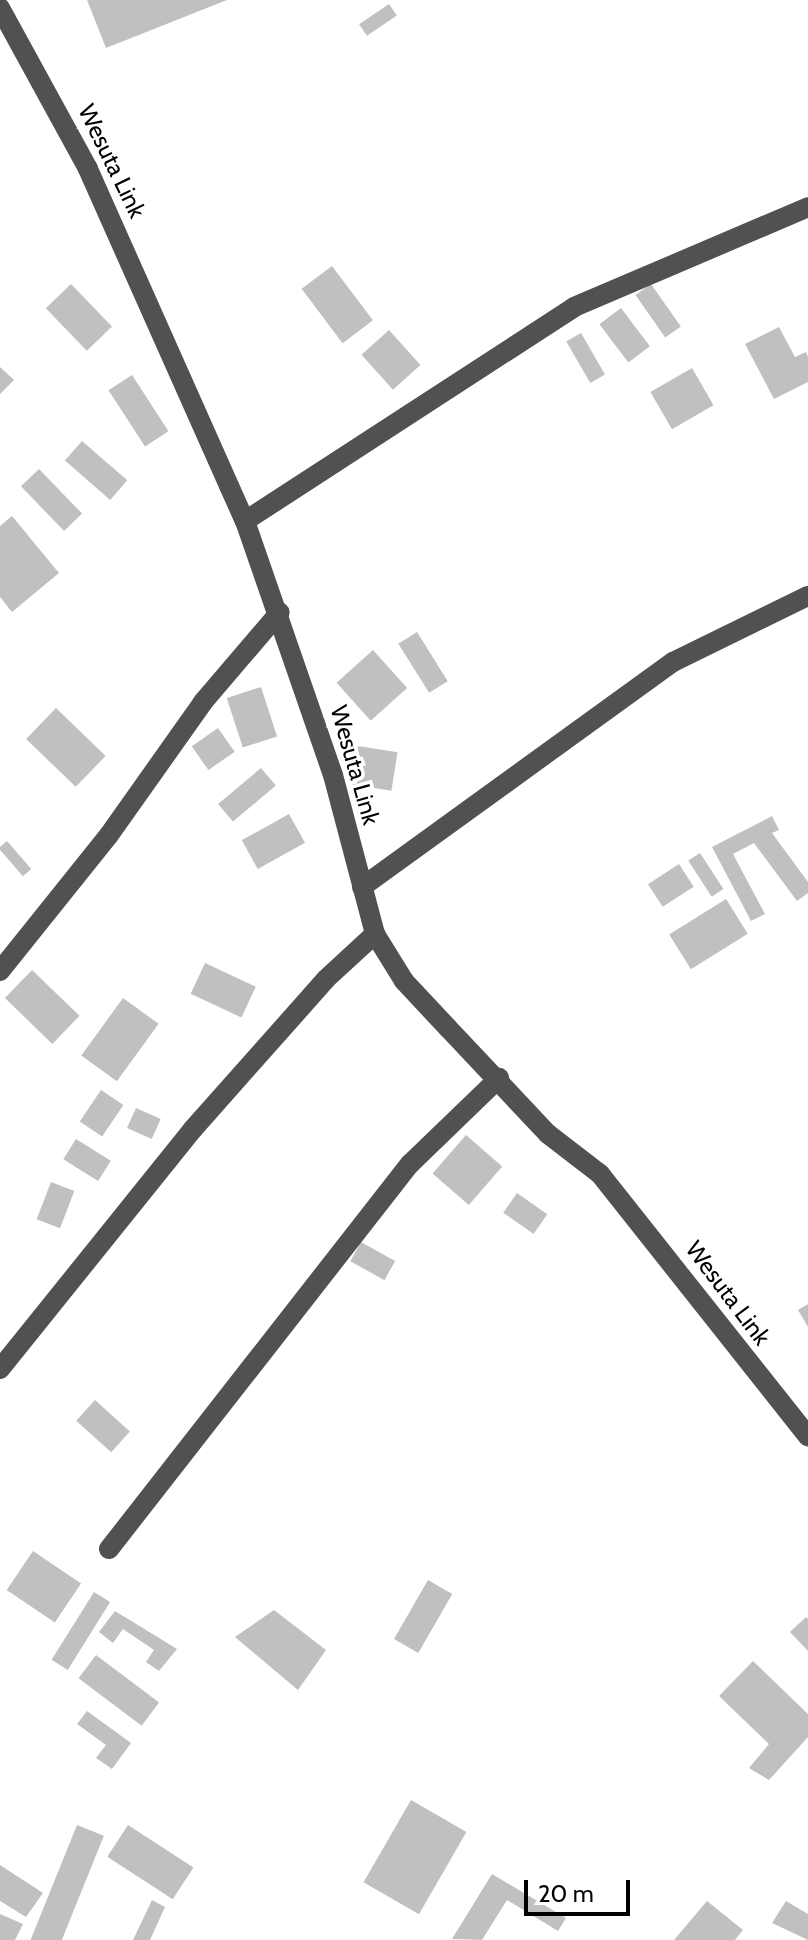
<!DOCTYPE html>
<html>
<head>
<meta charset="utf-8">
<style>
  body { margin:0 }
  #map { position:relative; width:808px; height:1940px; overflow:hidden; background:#fff; font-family:Cabin,sans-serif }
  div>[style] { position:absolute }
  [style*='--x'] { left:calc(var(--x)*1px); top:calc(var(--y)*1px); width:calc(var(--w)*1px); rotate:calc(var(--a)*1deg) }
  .building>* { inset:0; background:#c0c0c0; transform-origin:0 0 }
  .minor>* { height:20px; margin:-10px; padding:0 10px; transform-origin:10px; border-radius:10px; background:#515151 }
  span { translate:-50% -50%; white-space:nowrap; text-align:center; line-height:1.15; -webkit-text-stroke:7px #fff; paint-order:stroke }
  .street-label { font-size:24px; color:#000 }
  .scale { position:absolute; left:524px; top:1880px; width:106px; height:36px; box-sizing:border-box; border:4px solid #000; border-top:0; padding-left:10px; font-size:24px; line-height:28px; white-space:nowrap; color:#000; -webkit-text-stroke:6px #fff; paint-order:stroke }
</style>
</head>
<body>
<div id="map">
  <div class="building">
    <div style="clip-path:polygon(87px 0,227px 0,106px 48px)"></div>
    <div style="left:389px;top:4px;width:14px;height:36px;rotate:56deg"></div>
    <div style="left:332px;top:266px;width:68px;height:38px;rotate:53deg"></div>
    <div style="left:71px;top:284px;width:59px;height:35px;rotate:46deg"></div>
    <div style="left:651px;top:284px;width:52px;height:19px;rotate:55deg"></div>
    <div style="left:621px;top:308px;width:48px;height:27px;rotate:53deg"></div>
    <div style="clip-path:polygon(779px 327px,795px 357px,806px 352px,808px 357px,808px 382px,774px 399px,745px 344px)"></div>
    <div style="left:389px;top:330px;width:47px;height:37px;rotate:48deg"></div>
    <div style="left:581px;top:333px;width:48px;height:17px;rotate:60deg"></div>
    <div style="clip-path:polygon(0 367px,14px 380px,0 394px)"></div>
    <div style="left:692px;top:368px;width:43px;height:48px;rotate:60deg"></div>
    <div style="left:132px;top:375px;width:67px;height:28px;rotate:57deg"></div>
    <div style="left:82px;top:441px;width:60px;height:26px;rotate:41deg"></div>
    <div style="left:39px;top:469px;width:62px;height:25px;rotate:46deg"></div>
    <div style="clip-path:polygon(12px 516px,59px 573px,12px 612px,0 597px,0 526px)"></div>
    <div style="left:417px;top:632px;width:58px;height:22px;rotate:58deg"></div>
    <div style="left:373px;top:650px;width:51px;height:49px;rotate:48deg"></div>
    <div style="left:261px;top:687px;width:52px;height:36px;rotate:72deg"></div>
    <div style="left:56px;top:708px;width:69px;height:43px;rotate:44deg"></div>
    <div style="left:218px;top:728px;width:29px;height:32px;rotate:55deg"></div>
    <div style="left:358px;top:746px;width:40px;height:39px;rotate:9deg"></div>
    <div style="left:261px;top:768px;width:23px;height:56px;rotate:50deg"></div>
    <div style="left:289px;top:814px;width:33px;height:54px;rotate:61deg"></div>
    <div style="clip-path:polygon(772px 816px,779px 830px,772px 833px,808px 882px,808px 893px,797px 901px,754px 843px,733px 854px,765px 914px,751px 921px,712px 847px)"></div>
    <div style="left:7px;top:841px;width:37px;height:11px;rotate:49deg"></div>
    <div style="left:700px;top:853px;width:43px;height:14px;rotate:57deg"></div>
    <div style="left:679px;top:864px;width:27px;height:37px;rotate:57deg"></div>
    <div style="left:726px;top:899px;width:41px;height:67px;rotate:58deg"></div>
    <div style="left:205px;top:963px;width:56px;height:34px;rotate:25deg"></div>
    <div style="left:32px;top:970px;width:66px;height:39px;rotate:44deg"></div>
    <div style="left:123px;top:998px;width:44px;height:71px;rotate:36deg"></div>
    <div style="left:101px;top:1090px;width:27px;height:38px;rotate:34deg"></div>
    <div style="left:136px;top:1108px;width:27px;height:22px;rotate:24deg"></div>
    <div style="left:466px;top:1135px;width:48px;height:51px;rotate:41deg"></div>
    <div style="left:76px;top:1139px;width:41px;height:24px;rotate:32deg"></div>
    <div style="left:51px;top:1182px;width:25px;height:40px;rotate:21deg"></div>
    <div style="left:517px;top:1193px;width:37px;height:24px;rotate:35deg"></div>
    <div style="left:361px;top:1242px;width:39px;height:22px;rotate:29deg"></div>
    <div style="clip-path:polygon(808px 1304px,808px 1327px,798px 1310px)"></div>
    <div style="left:95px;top:1400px;width:47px;height:28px;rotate:42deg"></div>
    <div style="left:33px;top:1551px;width:58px;height:47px;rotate:34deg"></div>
    <div style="left:428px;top:1580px;width:28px;height:68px;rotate:30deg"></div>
    <div style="left:94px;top:1592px;width:19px;height:80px;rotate:32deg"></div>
    <div style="clip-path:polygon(274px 1610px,326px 1650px,298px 1690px,235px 1637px)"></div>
    <div style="clip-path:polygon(115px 1611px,177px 1649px,159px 1671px,146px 1662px,154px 1650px,123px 1629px,113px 1643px,99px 1632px)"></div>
    <div style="clip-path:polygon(806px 1617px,808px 1619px,808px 1651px,790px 1632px)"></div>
    <div style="left:96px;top:1655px;width:79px;height:29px;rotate:37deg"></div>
    <div style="clip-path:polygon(753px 1661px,808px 1714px,808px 1737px,769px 1780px,749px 1768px,769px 1744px,719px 1696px)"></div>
    <div style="clip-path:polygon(87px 1711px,131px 1743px,112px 1769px,96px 1758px,106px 1745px,77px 1724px)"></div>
    <div style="left:411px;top:1800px;width:64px;height:95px;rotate:30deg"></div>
    <div style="left:77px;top:1825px;width:29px;height:125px;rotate:22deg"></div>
    <div style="left:128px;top:1825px;width:78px;height:38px;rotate:33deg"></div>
    <div style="clip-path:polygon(0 1865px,43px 1893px,26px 1917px,0 1901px)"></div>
    <div style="clip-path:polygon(492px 1874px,566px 1918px,558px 1931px,507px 1900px,482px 1940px,452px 1939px)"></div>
    <div style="clip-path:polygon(152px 1900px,165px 1907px,150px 1940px,133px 1940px)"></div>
    <div style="clip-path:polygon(707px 1901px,743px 1930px,735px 1940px,674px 1940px)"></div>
    <div style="clip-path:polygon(786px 1901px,808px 1914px,808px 1940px,772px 1923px)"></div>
    <div style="clip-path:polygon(0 1914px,23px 1924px,15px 1940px,0 1940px)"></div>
  </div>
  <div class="minor">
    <div style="--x:0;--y:8;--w:183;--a:61.3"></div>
    <div style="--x:88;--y:169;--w:385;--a:66"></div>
    <div style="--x:245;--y:521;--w:269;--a:70.9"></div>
    <div style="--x:333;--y:775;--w:164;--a:75.2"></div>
    <div style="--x:375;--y:934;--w:55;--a:58.3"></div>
    <div style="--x:404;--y:981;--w:64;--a:46.9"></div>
    <div style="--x:448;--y:1028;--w:146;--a:46.7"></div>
    <div style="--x:548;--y:1134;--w:66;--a:37.6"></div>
    <div style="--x:600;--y:1174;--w:335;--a:51.6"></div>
    <div style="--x:245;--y:521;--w:392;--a:-33"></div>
    <div style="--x:574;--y:307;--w:254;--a:-23.1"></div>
    <div style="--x:362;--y:887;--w:384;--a:-35.9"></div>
    <div style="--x:673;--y:662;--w:150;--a:-26.1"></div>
    <div style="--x:0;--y:971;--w:174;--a:-51.3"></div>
    <div style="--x:109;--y:835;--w:163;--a:-54.7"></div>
    <div style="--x:203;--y:702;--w:118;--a:-49.5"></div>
    <div style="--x:0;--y:1369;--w:308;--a:-51.2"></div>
    <div style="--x:193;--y:1129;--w:200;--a:-48.4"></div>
    <div style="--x:326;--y:979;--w:67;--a:-42.6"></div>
    <div style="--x:109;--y:1549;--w:489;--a:-52"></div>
    <div style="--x:410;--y:1164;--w:124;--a:-44"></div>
  </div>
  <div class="street-label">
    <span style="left:112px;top:161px;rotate:64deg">Wesuta Link</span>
    <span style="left:355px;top:765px;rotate:74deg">Wesuta Link</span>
    <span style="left:728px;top:1293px;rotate:53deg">Wesuta Link</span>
  </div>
  <div class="scale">20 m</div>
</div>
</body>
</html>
